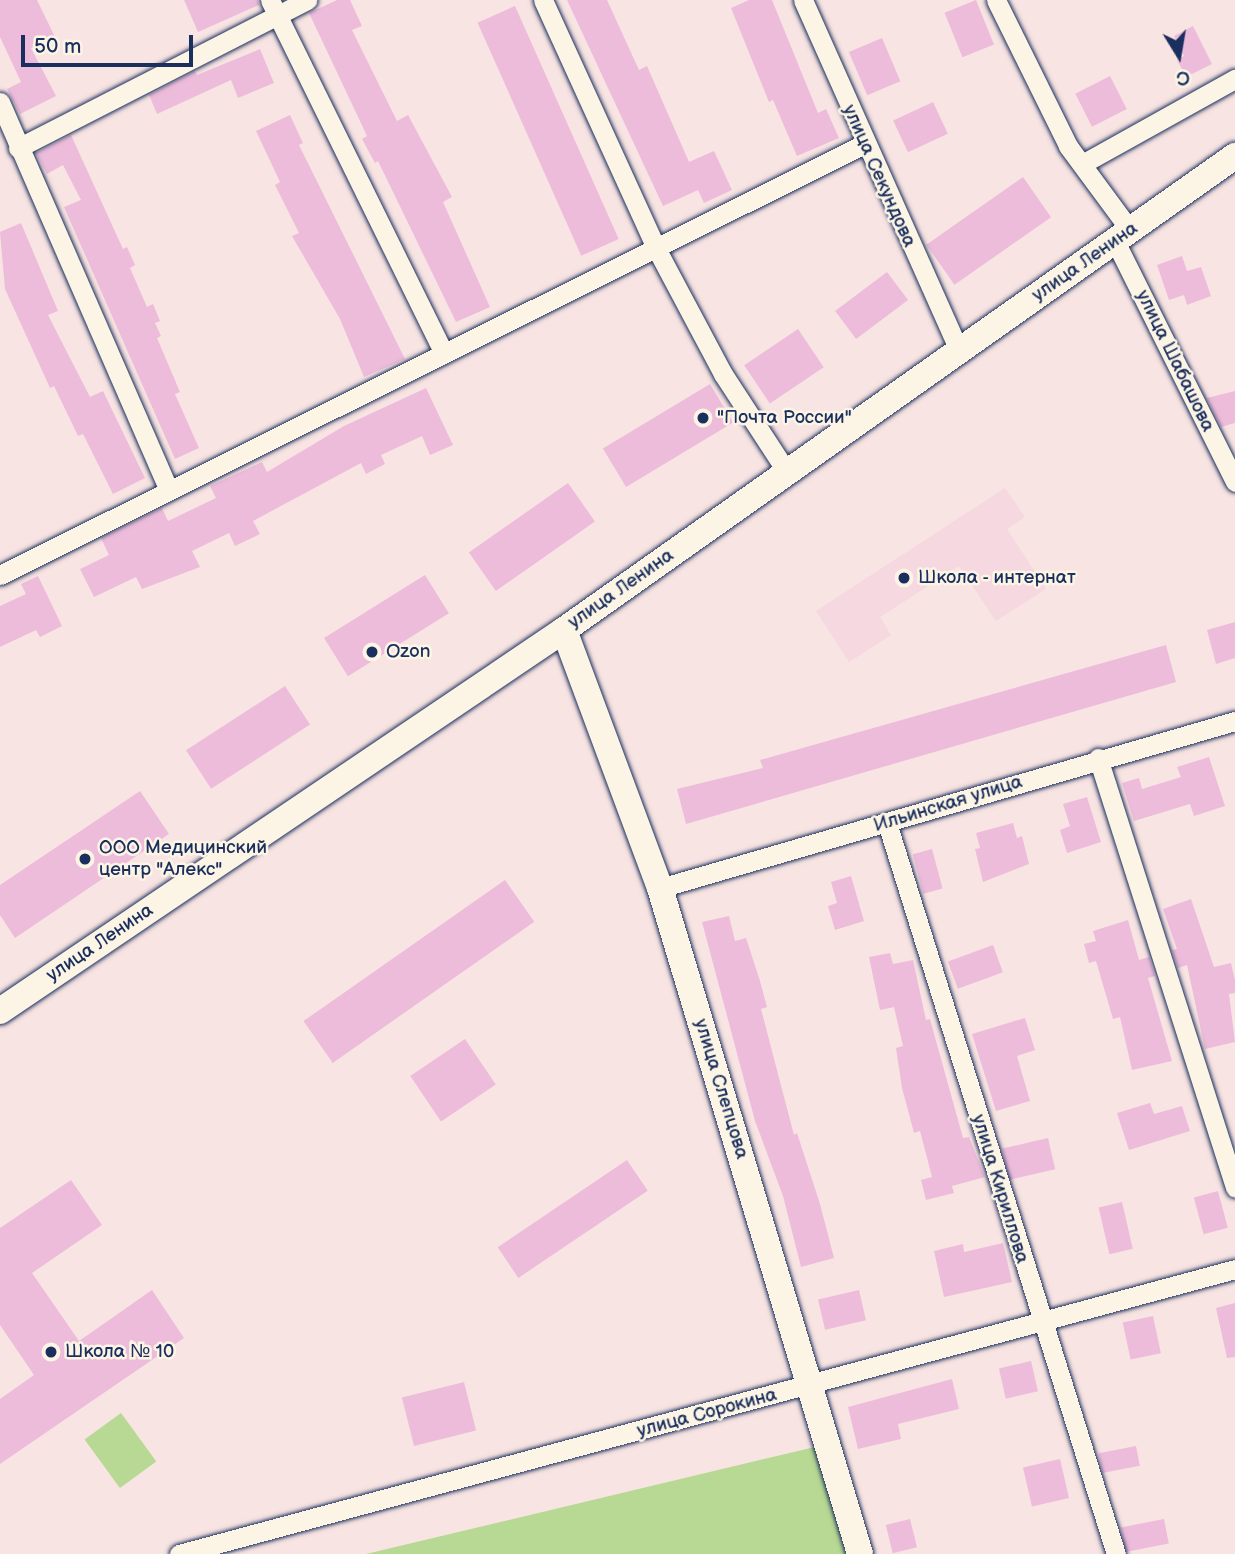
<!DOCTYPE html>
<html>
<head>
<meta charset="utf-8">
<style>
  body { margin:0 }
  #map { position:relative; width:1235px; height:1554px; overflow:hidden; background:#f8e4e2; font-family:"Balsamiq Sans",sans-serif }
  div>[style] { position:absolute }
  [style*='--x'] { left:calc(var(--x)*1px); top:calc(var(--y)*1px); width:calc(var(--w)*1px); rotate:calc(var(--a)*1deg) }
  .built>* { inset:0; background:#f5d8e0 }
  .green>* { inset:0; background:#b7d993; transform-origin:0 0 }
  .building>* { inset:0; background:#eebcdb; transform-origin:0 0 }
  .roads { filter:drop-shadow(0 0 2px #1b2f5e) drop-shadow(0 0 2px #1b2f5e) }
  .street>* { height:19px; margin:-9.5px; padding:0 9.5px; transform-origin:9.5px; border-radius:9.5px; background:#fcf5e5 }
  .secondary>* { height:26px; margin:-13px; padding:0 13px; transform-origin:13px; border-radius:13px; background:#fcf5e5 }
  .dots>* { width:19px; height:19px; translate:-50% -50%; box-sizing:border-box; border:4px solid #fcf5e5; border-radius:50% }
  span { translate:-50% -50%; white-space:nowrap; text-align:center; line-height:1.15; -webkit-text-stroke:5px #fcf5e5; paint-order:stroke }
  .street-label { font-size:19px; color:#1b2f5e }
  .poi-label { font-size:19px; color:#1b2f5e }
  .left { translate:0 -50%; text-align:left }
  .north { position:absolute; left:1144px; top:21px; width:70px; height:70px; -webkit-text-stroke:5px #fcf5e5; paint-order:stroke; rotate:169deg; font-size:19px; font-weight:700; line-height:28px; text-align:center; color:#1b2f5e }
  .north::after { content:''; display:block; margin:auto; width:24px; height:32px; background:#1b2f5e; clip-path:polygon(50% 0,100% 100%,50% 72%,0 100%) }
  .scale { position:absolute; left:21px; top:35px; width:172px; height:32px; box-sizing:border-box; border:4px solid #1b2f5e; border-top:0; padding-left:9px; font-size:21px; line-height:24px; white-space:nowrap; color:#1b2f5e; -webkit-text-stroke:5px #fcf5e5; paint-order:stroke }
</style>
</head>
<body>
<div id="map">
  <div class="built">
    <div style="clip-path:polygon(1005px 488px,1025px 517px,1007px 529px,1046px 589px,996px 621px,959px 566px,880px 617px,891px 635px,849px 662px,816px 611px)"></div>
  </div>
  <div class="green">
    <div style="left:121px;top:1413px;width:60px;height:45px;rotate:54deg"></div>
    <div style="clip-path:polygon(819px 1446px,850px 1554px,366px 1554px)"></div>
  </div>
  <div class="building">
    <div style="clip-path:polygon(0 0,37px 0,55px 37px,31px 48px,56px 96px,20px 114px,7px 89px,21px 82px,0 37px)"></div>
    <div style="clip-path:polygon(184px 0,258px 0,259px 5px,198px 32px)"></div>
    <div style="clip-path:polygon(337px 0,350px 0,362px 26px,352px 30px,397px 121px,408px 115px,452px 197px,443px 202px,490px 307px,456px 322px,378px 161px,375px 163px,362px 139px,367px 136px,309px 13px)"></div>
    <div style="clip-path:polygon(567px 0,607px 0,639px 70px,647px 66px,689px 162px,714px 151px,732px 190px,704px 203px,698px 190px,663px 206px)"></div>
    <div style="clip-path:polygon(749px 0,772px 0,818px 113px,826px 109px,839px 138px,797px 156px,773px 100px,769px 102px,731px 8px)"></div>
    <div style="left:976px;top:0;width:48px;height:34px;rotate:68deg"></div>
    <div style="left:515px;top:6px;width:255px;height:41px;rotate:66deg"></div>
    <div style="clip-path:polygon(1193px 26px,1212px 64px,1186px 77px,1177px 60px,1184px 56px,1174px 36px)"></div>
    <div style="left:882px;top:38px;width:47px;height:36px;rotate:67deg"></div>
    <div style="clip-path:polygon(260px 49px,274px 83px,238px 98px,231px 80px,157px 114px,149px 95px,195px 71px,197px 75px)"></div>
    <div style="left:1110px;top:76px;width:37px;height:39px;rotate:63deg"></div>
    <div style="left:933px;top:102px;width:35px;height:44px;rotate:65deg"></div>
    <div style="clip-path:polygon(290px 115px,303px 143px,299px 145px,405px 359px,364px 377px,340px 319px,292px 236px,299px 233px,275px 185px,280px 182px,256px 131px)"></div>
    <div style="clip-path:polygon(71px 135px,123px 249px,127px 247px,135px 265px,130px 268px,147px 307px,153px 304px,160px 321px,155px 323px,161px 336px,157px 338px,180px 392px,175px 394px,199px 448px,175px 459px,64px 207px,81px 200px,63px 165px,47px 174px,36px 153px)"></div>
    <div style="left:1023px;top:177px;width:49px;height:118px;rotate:55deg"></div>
    <div style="clip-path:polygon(21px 223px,58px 311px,48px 315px,90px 397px,103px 391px,145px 478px,113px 494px,83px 434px,78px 436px,54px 386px,50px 388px,5px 289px,0 232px)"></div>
    <div style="clip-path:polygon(1182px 256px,1187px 271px,1201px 267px,1211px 296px,1187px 305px,1184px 295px,1169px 300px,1157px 265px)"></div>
    <div style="left:887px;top:272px;width:35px;height:65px;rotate:53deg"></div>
    <div style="left:798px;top:329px;width:46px;height:65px;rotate:56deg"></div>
    <div style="left:710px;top:384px;width:45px;height:125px;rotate:59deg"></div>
    <div style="clip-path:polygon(426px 388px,453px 445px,430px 455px,422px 436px,381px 455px,385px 464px,366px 474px,361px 463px,253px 521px,260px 534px,235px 546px,229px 533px,192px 551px,200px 567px,142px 589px,136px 577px,94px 597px,80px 569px,109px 555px,101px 538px,162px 508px,168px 521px,216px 498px,210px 486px,262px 462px,267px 472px,344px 426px)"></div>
    <div style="clip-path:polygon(1235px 391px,1235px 423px,1221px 427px,1207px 398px)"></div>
    <div style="left:568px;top:483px;width:47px;height:121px;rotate:55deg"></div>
    <div style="left:425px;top:575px;width:45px;height:119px;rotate:58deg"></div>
    <div style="clip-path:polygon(38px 576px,62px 626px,40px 637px,36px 630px,0 647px,0 606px,26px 594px,21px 584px)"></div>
    <div style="clip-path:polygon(1235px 622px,1235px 658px,1216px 664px,1207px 630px)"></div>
    <div style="clip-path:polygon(1166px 645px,1176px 682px,686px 824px,677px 789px,763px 768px,760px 760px)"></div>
    <div style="left:285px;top:686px;width:46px;height:118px;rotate:57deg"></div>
    <div style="clip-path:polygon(1209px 757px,1225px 806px,1194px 816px,1190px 804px,1134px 821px,1122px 783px,1139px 778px,1142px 789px,1181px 777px,1177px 767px)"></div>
    <div style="clip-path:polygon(140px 791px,169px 834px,15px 938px,0 915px,0 885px)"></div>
    <div style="clip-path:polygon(1087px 797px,1101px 842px,1067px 853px,1060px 830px,1070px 826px,1063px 804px)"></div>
    <div style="clip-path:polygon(1013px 823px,1017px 838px,1022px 836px,1029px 864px,983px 882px,975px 849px,980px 848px,976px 833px)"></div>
    <div style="left:932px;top:849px;width:41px;height:20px;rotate:75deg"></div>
    <div style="clip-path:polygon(851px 876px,864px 921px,835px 930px,828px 906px,837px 903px,831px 882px)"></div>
    <div style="left:505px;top:880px;width:51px;height:246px;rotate:55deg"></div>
    <div style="clip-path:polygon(1191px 899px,1214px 967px,1231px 963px,1235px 980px,1235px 993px,1229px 994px,1235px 1042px,1205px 1049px,1187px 965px,1178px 968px,1172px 950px,1177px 949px,1163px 909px)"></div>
    <div style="clip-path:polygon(729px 916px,735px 941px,746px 938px,760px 981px,767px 1007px,761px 1009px,794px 1135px,797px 1133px,820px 1204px,834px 1258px,801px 1267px,783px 1196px,755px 1121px,702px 922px)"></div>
    <div style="clip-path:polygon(1128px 920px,1139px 960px,1149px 957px,1155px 976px,1148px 978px,1172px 1061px,1132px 1070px,1120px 1017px,1113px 1019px,1096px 961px,1089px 963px,1084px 944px,1096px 941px,1093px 931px)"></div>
    <div style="left:993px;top:945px;width:29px;height:48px;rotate:70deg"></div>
    <div style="clip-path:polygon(890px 953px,893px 964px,913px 960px,926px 1020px,930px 1019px,963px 1138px,969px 1137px,985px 1177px,952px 1186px,954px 1193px,926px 1200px,921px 1180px,932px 1177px,920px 1131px,914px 1133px,902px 1088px,896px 1048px,903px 1046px,894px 1007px,880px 1010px,869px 957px)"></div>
    <div style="clip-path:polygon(1025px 1018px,1035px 1050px,1017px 1056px,1030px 1101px,996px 1111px,972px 1034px)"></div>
    <div style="left:465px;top:1039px;width:55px;height:66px;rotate:56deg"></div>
    <div style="clip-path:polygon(1150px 1103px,1154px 1114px,1182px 1106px,1190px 1131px,1129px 1150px,1117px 1113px)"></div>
    <div style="left:1048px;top:1138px;width:32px;height:47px;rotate:77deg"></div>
    <div style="left:627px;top:1160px;width:37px;height:156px;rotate:56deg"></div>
    <div style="clip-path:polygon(71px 1180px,102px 1225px,32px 1273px,79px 1341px,152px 1290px,184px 1338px,0 1464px,0 1399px,34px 1375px,0 1325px,0 1228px)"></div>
    <div style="left:1218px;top:1191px;width:38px;height:25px;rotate:75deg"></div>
    <div style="left:1122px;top:1202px;width:48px;height:24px;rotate:77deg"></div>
    <div style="clip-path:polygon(1003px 1243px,1012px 1282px,944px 1297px,934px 1251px,963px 1244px,964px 1252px)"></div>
    <div style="left:859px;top:1290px;width:31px;height:42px;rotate:77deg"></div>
    <div style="clip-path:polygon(1235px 1303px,1235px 1357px,1227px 1358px,1216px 1308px)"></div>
    <div style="left:1153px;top:1316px;width:38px;height:31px;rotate:78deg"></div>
    <div style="left:1031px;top:1361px;width:31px;height:33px;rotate:77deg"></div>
    <div style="clip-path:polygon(952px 1379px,959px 1409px,898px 1424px,901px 1439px,858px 1449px,848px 1407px)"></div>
    <div style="left:464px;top:1382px;width:50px;height:64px;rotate:76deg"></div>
    <div style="left:1136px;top:1446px;width:20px;height:38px;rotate:79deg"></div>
    <div style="left:1060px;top:1459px;width:40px;height:38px;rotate:77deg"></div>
    <div style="left:910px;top:1519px;width:29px;height:25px;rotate:76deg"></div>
    <div style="left:1164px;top:1519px;width:25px;height:44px;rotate:79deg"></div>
  </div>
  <div class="roads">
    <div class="street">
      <div style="--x:270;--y:0;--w:394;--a:63.8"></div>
      <div style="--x:543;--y:0;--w:273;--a:65.5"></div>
      <div style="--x:656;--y:248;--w:143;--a:62"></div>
      <div style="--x:723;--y:374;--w:117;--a:56.9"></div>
      <div style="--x:803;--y:0;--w:384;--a:66"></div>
      <div style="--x:996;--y:0;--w:163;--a:63.7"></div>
      <div style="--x:1068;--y:146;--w:104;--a:53.6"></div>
      <div style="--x:0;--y:102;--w:421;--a:66.5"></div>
      <div style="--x:18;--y:148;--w:325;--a:-27.1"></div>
      <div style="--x:1082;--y:164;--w:175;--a:-29.1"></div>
      <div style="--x:1115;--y:241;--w:269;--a:63.5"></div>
      <div style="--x:0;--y:575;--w:966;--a:-26.51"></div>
      <div style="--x:1098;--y:758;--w:451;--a:72.3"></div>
      <div style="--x:887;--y:823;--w:766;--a:72.61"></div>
      <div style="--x:660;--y:888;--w:599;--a:-16.2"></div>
      <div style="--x:179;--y:1554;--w:1094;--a:-15.1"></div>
    </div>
    <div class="secondary">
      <div style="--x:564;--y:630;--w:275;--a:69.6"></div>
      <div style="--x:660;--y:888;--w:695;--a:73.28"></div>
      <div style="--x:0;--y:1011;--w:681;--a:-34.04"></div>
      <div style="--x:564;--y:630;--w:822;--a:-35.24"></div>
    </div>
  </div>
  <div class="dots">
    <div style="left:703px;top:418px;background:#1b2f5e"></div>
    <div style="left:904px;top:578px;background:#1b2f5e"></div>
    <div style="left:372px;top:652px;background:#1b2f5e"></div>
    <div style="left:85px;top:859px;background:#1b2f5e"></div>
    <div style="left:51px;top:1352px;background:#1b2f5e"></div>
  </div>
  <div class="street-label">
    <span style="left:879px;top:176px;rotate:66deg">улица Секундова</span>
    <span style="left:1085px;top:262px;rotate:-35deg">улица Ленина</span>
    <span style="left:1175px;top:361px;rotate:64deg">улица Шабашова</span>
    <span style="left:621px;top:589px;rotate:-35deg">улица Ленина</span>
    <span style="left:948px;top:804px;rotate:-17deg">Ильинская улица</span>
    <span style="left:100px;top:943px;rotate:-34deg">улица Ленина</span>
    <span style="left:721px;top:1089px;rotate:73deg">улица Слепцова</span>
    <span style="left:1000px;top:1189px;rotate:73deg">улица Кириллова</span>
    <span style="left:707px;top:1413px;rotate:-15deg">улица Сорокина</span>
  </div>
  <div class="poi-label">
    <span class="left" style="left:717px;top:418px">"Почта России"</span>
    <span class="left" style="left:918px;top:578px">Школа - интернат</span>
    <span class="left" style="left:386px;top:652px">Ozon</span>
    <span class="left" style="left:99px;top:859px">ООО Медицинский<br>центр "Алекс"</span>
    <span class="left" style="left:65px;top:1352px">Школа № 10</span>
  </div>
  <div class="north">С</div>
  <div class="scale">50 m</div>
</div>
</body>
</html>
